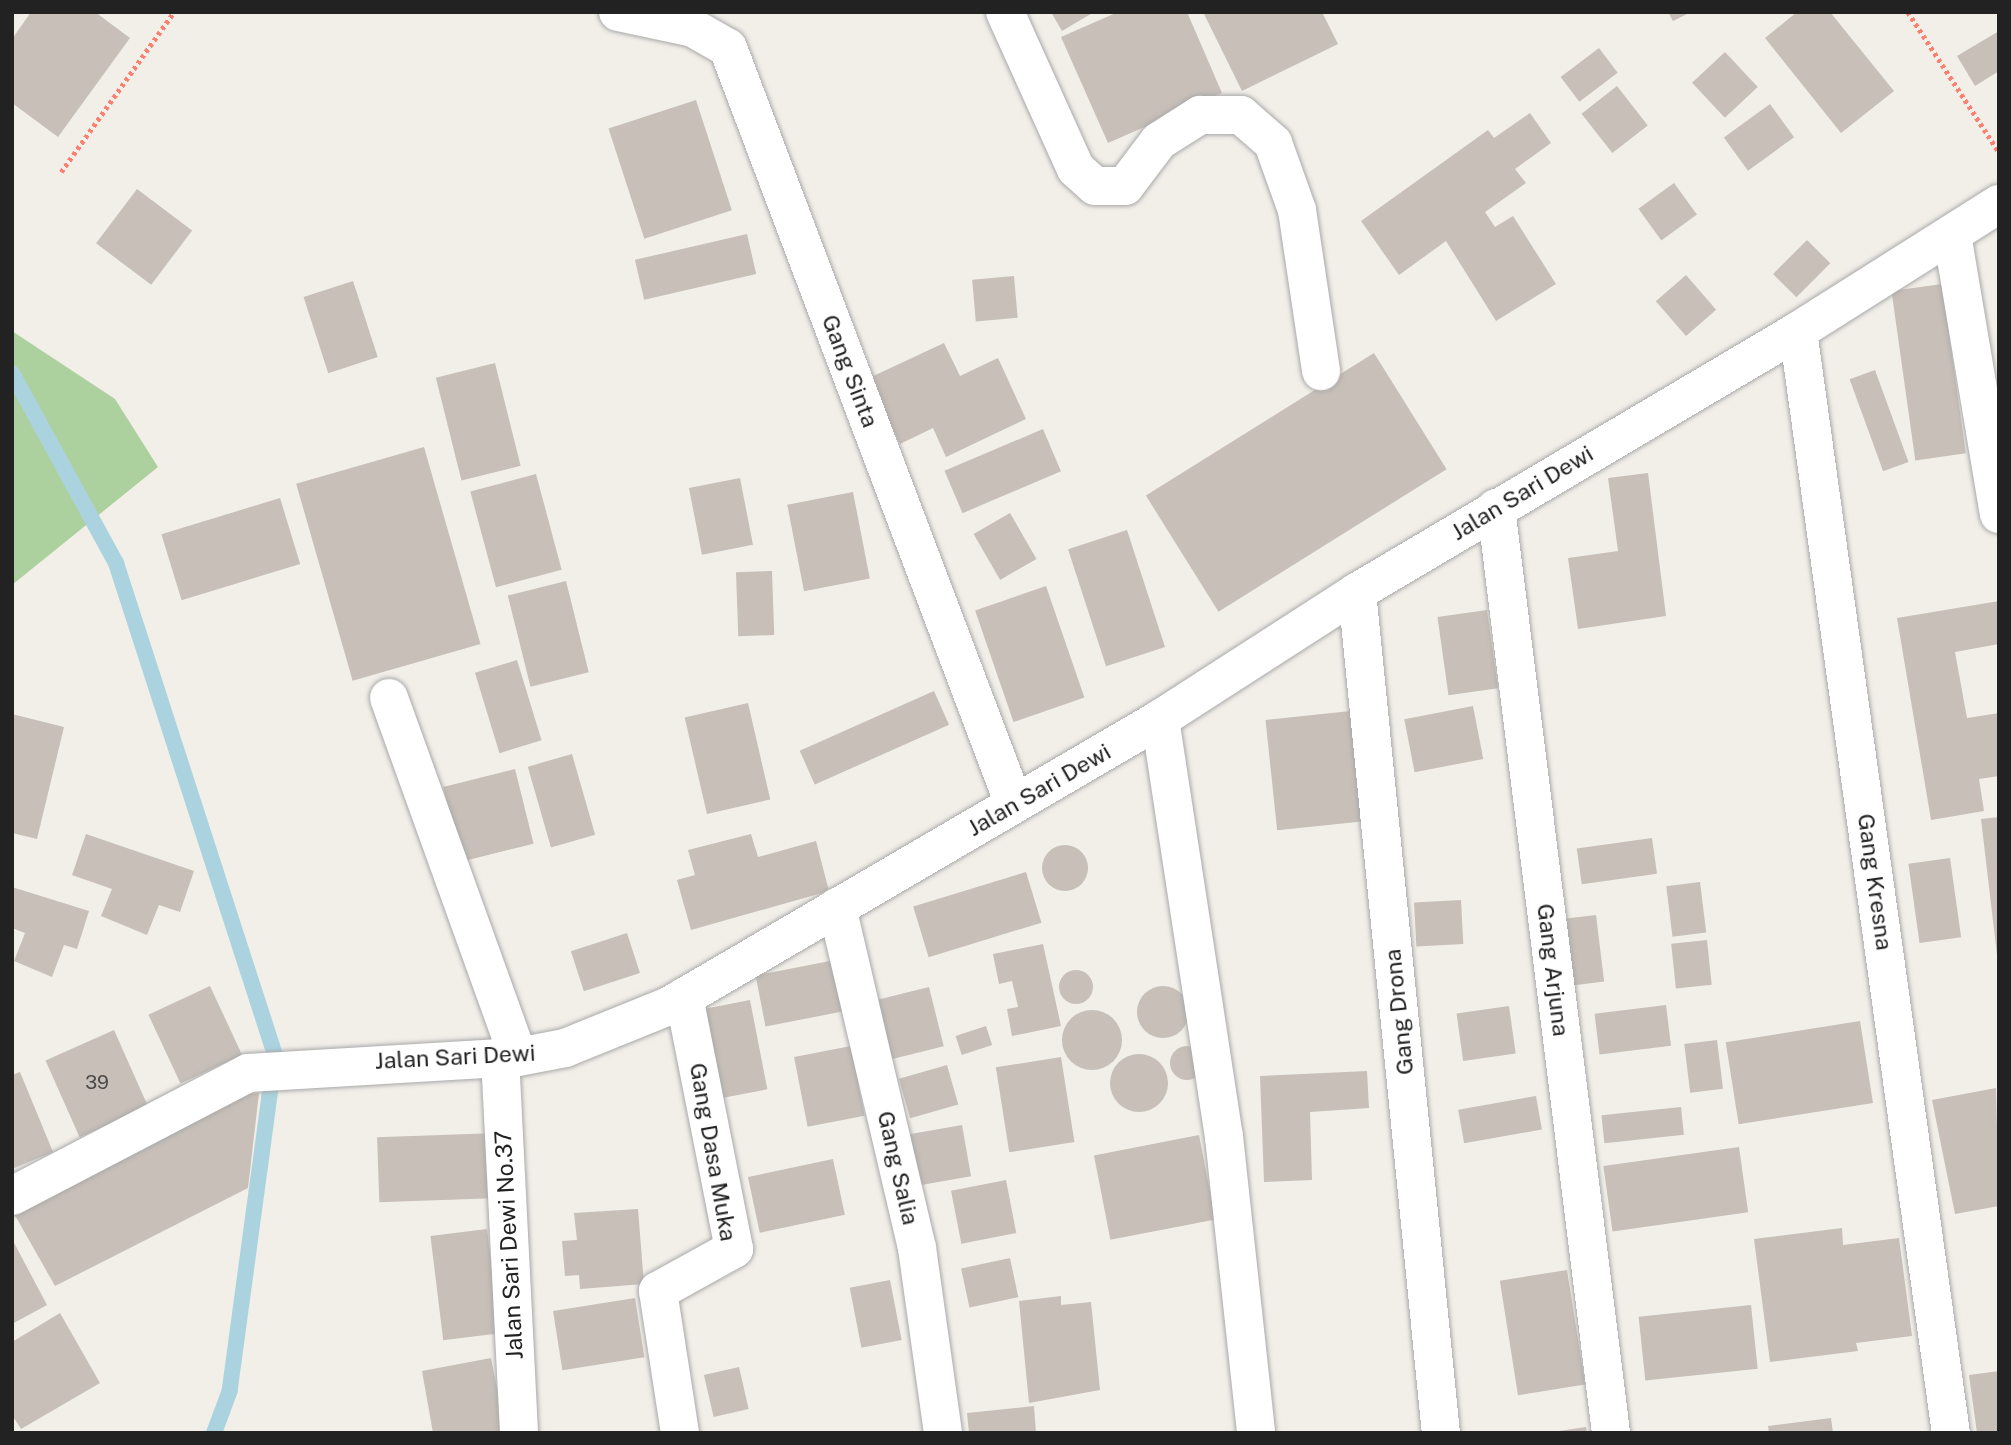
<!DOCTYPE html>
<html>
<head>
<meta charset="utf-8">
<style>
  body { margin:0 }
  #map { position:relative; width:2011px; height:1445px; overflow:hidden; background:#f2efe9; font-family:"Public Sans",sans-serif }
  div>[style] { position:absolute }
  [style*='--x'] { left:calc(var(--x)*1px); top:calc(var(--y)*1px); width:calc(var(--w)*1px); rotate:calc(var(--a)*1deg) }
  .forest>* { inset:0; background:#add19e }
  .stream>* { height:16px; margin:-8px; padding:0 8px; transform-origin:8px; border-radius:8px; background:#aad3df }
  .building>* { inset:0; background:#c7bfb8; transform-origin:0 0 }
  .round { border-radius:50% }
  .path>* { height:4.5px; margin-top:-2.25px; transform-origin:0; background:repeating-linear-gradient(90deg,#fa8072 0 3.5px,transparent 0 7px) }
  .roads { filter:drop-shadow(0 0 2px #a9a9a9) drop-shadow(0 0 2px #a9a9a9) }
  .minor>* { height:38px; margin:-19px; padding:0 19px; transform-origin:19px; border-radius:19px; background:#fff }
  span { translate:-50% -50%; white-space:nowrap; text-align:center; line-height:1.15; -webkit-text-stroke:7px #fff; paint-order:stroke }
  .number-label { font-size:19px; color:#4b4948 }
  .number-label span { -webkit-text-stroke-width:0 }
  .street-label { font-size:23px; color:#222 }
  .frame { position:absolute; inset:0; border:14px solid #222; pointer-events:none }
</style>
</head>
<body>
<div id="map">
  <div class="forest">
    <div style="clip-path:polygon(12px 331px,115px 399px,158px 467px,12px 585px)"></div>
  </div>
  <div class="stream">
    <div style="--x:12;--y:373;--w:217;--a:61.3"></div>
    <div style="--x:116;--y:563;--w:517;--a:72.09"></div>
    <div style="--x:275;--y:1055;--w:338;--a:97.7"></div>
    <div style="--x:230;--y:1390;--w:46;--a:110.4"></div>
  </div>
  <div class="building">
    <div style="clip-path:polygon(31px 12px,95px 12px,130px 38px,58px 137px,12px 103px,12px 39px)"></div>
    <div style="clip-path:polygon(1051px 12px,1094px 12px,1062px 31px)"></div>
    <div style="clip-path:polygon(1118px 12px,1187px 12px,1222px 93px,1108px 143px,1061px 37px)"></div>
    <div style="clip-path:polygon(1203px 12px,1322px 12px,1338px 44px,1242px 91px)"></div>
    <div style="clip-path:polygon(1668px 12px,1691px 12px,1673px 21px)"></div>
    <div style="clip-path:polygon(1797px 12px,1830px 12px,1894px 91px,1841px 133px,1765px 38px)"></div>
    <div style="clip-path:polygon(1999px 31px,1999px 71px,1975px 86px,1957px 56px)"></div>
    <div style="left:1599px;top:48px;width:31px;height:48px;rotate:53deg"></div>
    <div style="left:1725px;top:52px;width:48px;height:45px;rotate:47deg"></div>
    <div style="left:1617px;top:86px;width:50px;height:45px;rotate:52deg"></div>
    <div style="left:696px;top:100px;width:116px;height:92px;rotate:72deg"></div>
    <div style="left:1770px;top:104px;width:41px;height:57px;rotate:54deg"></div>
    <div style="clip-path:polygon(1530px 113px,1551px 143px,1515px 169px,1526px 183px,1485px 212px,1495px 227px,1513px 216px,1556px 284px,1496px 321px,1446px 241px,1399px 275px,1361px 221px,1488px 130px,1494px 138px)"></div>
    <div style="left:1674px;top:183px;width:39px;height:44px;rotate:54deg"></div>
    <div style="left:137px;top:189px;width:69px;height:68px;rotate:37deg"></div>
    <div style="left:747px;top:234px;width:41px;height:115px;rotate:77deg"></div>
    <div style="left:1807px;top:240px;width:33px;height:48px;rotate:45deg"></div>
    <div style="left:1686px;top:275px;width:46px;height:40px;rotate:49deg"></div>
    <div style="left:1014px;top:276px;width:42px;height:42px;rotate:85deg"></div>
    <div style="left:353px;top:281px;width:80px;height:52px;rotate:72deg"></div>
    <div style="left:1942px;top:284px;width:171px;height:51px;rotate:82deg"></div>
    <div style="clip-path:polygon(944px 343px,960px 376px,998px 358px,1026px 419px,946px 457px,933px 428px,900px 444px,869px 378px)"></div>
    <div style="left:1374px;top:353px;width:137px;height:269px;rotate:58deg"></div>
    <div style="left:495px;top:363px;width:106px;height:61px;rotate:76deg"></div>
    <div style="left:1875px;top:370px;width:98px;height:27px;rotate:70deg"></div>
    <div style="left:1043px;top:429px;width:46px;height:107px;rotate:67deg"></div>
    <div style="left:424px;top:447px;width:205px;height:133px;rotate:74deg"></div>
    <div style="clip-path:polygon(1648px 473px,1666px 616px,1578px 629px,1568px 558px,1618px 551px,1608px 478px)"></div>
    <div style="left:536px;top:474px;width:99px;height:68px;rotate:75deg"></div>
    <div style="left:740px;top:478px;width:68px;height:52px;rotate:79deg"></div>
    <div style="left:853px;top:492px;width:88px;height:67px;rotate:79deg"></div>
    <div style="left:280px;top:498px;width:69px;height:124px;rotate:73deg"></div>
    <div style="left:1010px;top:513px;width:53px;height:42px;rotate:60deg"></div>
    <div style="left:1127px;top:530px;width:123px;height:62px;rotate:72deg"></div>
    <div style="left:772px;top:571px;width:64px;height:36px;rotate:88deg"></div>
    <div style="left:566px;top:581px;width:94px;height:60px;rotate:76deg"></div>
    <div style="left:1046px;top:586px;width:118px;height:75px;rotate:71deg"></div>
    <div style="clip-path:polygon(1999px 601px,1999px 644px,1955px 652px,1967px 718px,1999px 713px,1999px 776px,1979px 779px,1984px 811px,1931px 820px,1897px 618px)"></div>
    <div style="left:1487px;top:610px;width:79px;height:50px;rotate:82deg"></div>
    <div style="left:517px;top:660px;width:84px;height:44px;rotate:73deg"></div>
    <div style="left:934px;top:691px;width:37px;height:147px;rotate:66deg"></div>
    <div style="left:748px;top:703px;width:99px;height:65px;rotate:77deg"></div>
    <div style="left:1473px;top:706px;width:54px;height:70px;rotate:79deg"></div>
    <div style="left:1360px;top:710px;width:111px;height:95px;rotate:84deg"></div>
    <div style="clip-path:polygon(12px 714px,64px 727px,37px 839px,12px 833px)"></div>
    <div style="left:572px;top:754px;width:84px;height:46px;rotate:74deg"></div>
    <div style="left:515px;top:769px;width:77px;height:74px;rotate:76deg"></div>
    <div style="clip-path:polygon(1999px 817px,1999px 955px,1997px 955px,1981px 819px)"></div>
    <div style="clip-path:polygon(86px 834px,194px 871px,180px 912px,159px 905px,147px 935px,101px 916px,112px 889px,72px 875px)"></div>
    <div style="clip-path:polygon(751px 834px,758px 857px,816px 841px,829px 891px,691px 930px,677px 880px,695px 875px,688px 850px)"></div>
    <div style="left:1652px;top:838px;width:36px;height:76px;rotate:82deg"></div>
    <div class="round" style="left:1042px;top:845px;width:46px;height:46px"></div>
    <div style="left:1950px;top:858px;width:80px;height:42px;rotate:82deg"></div>
    <div style="left:1026px;top:872px;width:53px;height:118px;rotate:73deg"></div>
    <div style="left:1700px;top:882px;width:51px;height:34px;rotate:83deg"></div>
    <div style="clip-path:polygon(12px 887px,89px 911px,77px 949px,64px 945px,52px 977px,14px 961px,25px 933px,12px 928px)"></div>
    <div style="left:1461px;top:900px;width:44px;height:47px;rotate:87deg"></div>
    <div style="left:1596px;top:915px;width:67px;height:40px;rotate:83deg"></div>
    <div style="left:627px;top:933px;width:42px;height:59px;rotate:72deg"></div>
    <div style="left:1707px;top:940px;width:45px;height:36px;rotate:84deg"></div>
    <div style="clip-path:polygon(1043px 944px,1061px 1026px,1012px 1036px,1007px 1009px,1018px 1007px,1012px 981px,999px 984px,993px 954px)"></div>
    <div style="left:840px;top:959px;width:52px;height:86px;rotate:79deg"></div>
    <div class="round" style="left:1059px;top:970px;width:34px;height:34px"></div>
    <div class="round" style="left:1137px;top:986px;width:52px;height:52px"></div>
    <div style="left:210px;top:986px;width:76px;height:68px;rotate:65deg"></div>
    <div style="left:929px;top:987px;width:61px;height:53px;rotate:76deg"></div>
    <div style="left:750px;top:1000px;width:91px;height:47px;rotate:79deg"></div>
    <div style="left:1666px;top:1005px;width:41px;height:72px;rotate:83deg"></div>
    <div style="left:1509px;top:1006px;width:48px;height:53px;rotate:82deg"></div>
    <div class="round" style="left:1062px;top:1010px;width:60px;height:60px"></div>
    <div style="left:1860px;top:1021px;width:83px;height:136px;rotate:81deg"></div>
    <div style="left:986px;top:1026px;width:20px;height:32px;rotate:72deg"></div>
    <div style="left:114px;top:1030px;width:84px;height:75px;rotate:66deg"></div>
    <div style="left:1717px;top:1040px;width:49px;height:33px;rotate:83deg"></div>
    <div style="left:851px;top:1046px;width:71px;height:58px;rotate:79deg"></div>
    <div class="round" style="left:1170px;top:1046px;width:34px;height:34px"></div>
    <div class="round" style="left:1110px;top:1054px;width:58px;height:58px"></div>
    <div style="left:1061px;top:1057px;width:86px;height:66px;rotate:81deg"></div>
    <div style="left:947px;top:1065px;width:41px;height:50px;rotate:74deg"></div>
    <div style="clip-path:polygon(1367px 1071px,1369px 1108px,1310px 1112px,1312px 1180px,1264px 1182px,1260px 1076px)"></div>
    <div style="clip-path:polygon(20px 1072px,53px 1152px,12px 1169px,12px 1075px)"></div>
    <div style="clip-path:polygon(1996px 1088px,1999px 1206px,1955px 1214px,1932px 1100px)"></div>
    <div style="clip-path:polygon(259px 1093px,248px 1188px,55px 1286px,12px 1210px,230px 1096px)"></div>
    <div style="left:1536px;top:1096px;width:34px;height:79px;rotate:80deg"></div>
    <div style="left:1681px;top:1107px;width:28px;height:80px;rotate:84deg"></div>
    <div style="left:962px;top:1125px;width:52px;height:55px;rotate:80deg"></div>
    <div style="left:497px;top:1133px;width:65px;height:120px;rotate:88deg"></div>
    <div style="left:1199px;top:1135px;width:86px;height:107px;rotate:79deg"></div>
    <div style="left:1739px;top:1147px;width:66px;height:137px;rotate:82deg"></div>
    <div style="left:833px;top:1159px;width:57px;height:87px;rotate:78deg"></div>
    <div style="left:1006px;top:1180px;width:54px;height:56px;rotate:79deg"></div>
    <div style="clip-path:polygon(638px 1209px,644px 1284px,580px 1289px,579px 1275px,565px 1276px,562px 1241px,577px 1240px,574px 1213px)"></div>
    <div style="clip-path:polygon(1842px 1228px,1843px 1245px,1899px 1238px,1912px 1336px,1856px 1343px,1858px 1351px,1770px 1362px,1754px 1239px)"></div>
    <div style="left:487px;top:1229px;width:105px;height:57px;rotate:83deg"></div>
    <div style="clip-path:polygon(12px 1239px,47px 1305px,12px 1324px)"></div>
    <div style="left:1010px;top:1258px;width:40px;height:50px;rotate:78deg"></div>
    <div style="left:1567px;top:1270px;width:116px;height:68px;rotate:81deg"></div>
    <div style="left:890px;top:1280px;width:61px;height:41px;rotate:79deg"></div>
    <div style="clip-path:polygon(1061px 1296px,1061px 1305px,1091px 1302px,1100px 1390px,1029px 1403px,1019px 1301px)"></div>
    <div style="left:635px;top:1298px;width:60px;height:83px;rotate:81deg"></div>
    <div style="left:1751px;top:1305px;width:64px;height:113px;rotate:84deg"></div>
    <div style="clip-path:polygon(60px 1313px,100px 1383px,21px 1429px,12px 1415px,12px 1342px)"></div>
    <div style="clip-path:polygon(491px 1358px,506px 1433px,433px 1433px,422px 1371px)"></div>
    <div style="left:739px;top:1367px;width:43px;height:36px;rotate:77deg"></div>
    <div style="clip-path:polygon(1999px 1371px,1999px 1433px,1977px 1433px,1969px 1375px)"></div>
    <div style="clip-path:polygon(1034px 1406px,1036px 1433px,969px 1433px,967px 1413px)"></div>
    <div style="clip-path:polygon(1831px 1418px,1833px 1433px,1769px 1433px,1768px 1426px)"></div>
    <div style="clip-path:polygon(1586px 1427px,1587px 1433px,1559px 1433px,1559px 1431px)"></div>
  </div>
  <div class="path">
    <div style="--x:1908;--y:12;--w:167;--a:57"></div>
    <div style="--x:61;--y:172;--w:196;--a:-54.8"></div>
  </div>
  <div class="roads">
    <div class="minor">
      <div style="--x:618;--y:12;--w:77;--a:12"></div>
      <div style="--x:693;--y:28;--w:40;--a:29.7"></div>
      <div style="--x:728;--y:48;--w:808;--a:69.28"></div>
      <div style="--x:1005;--y:12;--w:172;--a:65.7"></div>
      <div style="--x:1076;--y:169;--w:25;--a:42"></div>
      <div style="--x:1095;--y:186;--w:30;--a:0"></div>
      <div style="--x:1125;--y:186;--w:56;--a:-52.9"></div>
      <div style="--x:1159;--y:141;--w:49;--a:-32.4"></div>
      <div style="--x:1200;--y:115;--w:41;--a:0"></div>
      <div style="--x:1241;--y:115;--w:43;--a:41.2"></div>
      <div style="--x:1273;--y:143;--w:71;--a:70.3"></div>
      <div style="--x:1297;--y:210;--w:163;--a:81.5"></div>
      <div style="--x:1952;--y:234;--w:284;--a:80.5"></div>
      <div style="--x:1798;--y:331;--w:1113;--a:82.1"></div>
      <div style="--x:1496;--y:508;--w:932;--a:82.91"></div>
      <div style="--x:1357;--y:592;--w:845;--a:84.3"></div>
      <div style="--x:389;--y:698;--w:381;--a:70.2"></div>
      <div style="--x:1160;--y:719;--w:423;--a:81.3"></div>
      <div style="--x:1224;--y:1137;--w:298;--a:83.8"></div>
      <div style="--x:837;--y:907;--w:350;--a:76.8"></div>
      <div style="--x:917;--y:1248;--w:187;--a:82"></div>
      <div style="--x:500;--y:1057;--w:376;--a:87.1"></div>
      <div style="--x:12;--y:1196;--w:266;--a:-27.5"></div>
      <div style="--x:248;--y:1073;--w:270;--a:-3.4"></div>
      <div style="--x:518;--y:1057;--w:48;--a:-10.8"></div>
      <div style="--x:565;--y:1048;--w:112;--a:-22"></div>
      <div style="--x:669;--y:1006;--w:569;--a:-30.31"></div>
      <div style="--x:1160;--y:719;--w:234;--a:-32.8"></div>
      <div style="--x:1357;--y:592;--w:512;--a:-30.62"></div>
      <div style="--x:1798;--y:331;--w:238;--a:-32.3"></div>
      <div style="--x:680;--y:1433;--w:144;--a:-98.8"></div>
      <div style="--x:658;--y:1291;--w:87;--a:-28.9"></div>
      <div style="--x:734;--y:1249;--w:257;--a:-101.2"></div>
    </div>
  </div>
  <div class="number-label">
    <span style="left:97px;top:1083px">39</span>
  </div>
  <div class="street-label">
    <span style="left:850px;top:371px;rotate:69deg">Gang Sinta</span>
    <span style="left:1522px;top:493px;rotate:-31deg">Jalan Sari Dewi</span>
    <span style="left:1039px;top:790px;rotate:-30deg">Jalan Sari Dewi</span>
    <span style="left:1875px;top:882px;rotate:82deg">Gang Kresna</span>
    <span style="left:1553px;top:970px;rotate:83deg">Gang Arjuna</span>
    <span style="left:1399px;top:1012px;rotate:-96deg">Gang Drona</span>
    <span style="left:455px;top:1057px;rotate:-3deg">Jalan Sari Dewi</span>
    <span style="left:713px;top:1152px;rotate:80deg">Gang Dasa Muka</span>
    <span style="left:898px;top:1168px;rotate:77deg">Gang Salia</span>
    <span style="left:509px;top:1245px;rotate:-93deg">Jalan Sari Dewi No.37</span>
  </div>
  <div class="frame"></div>
</div>
</body>
</html>
